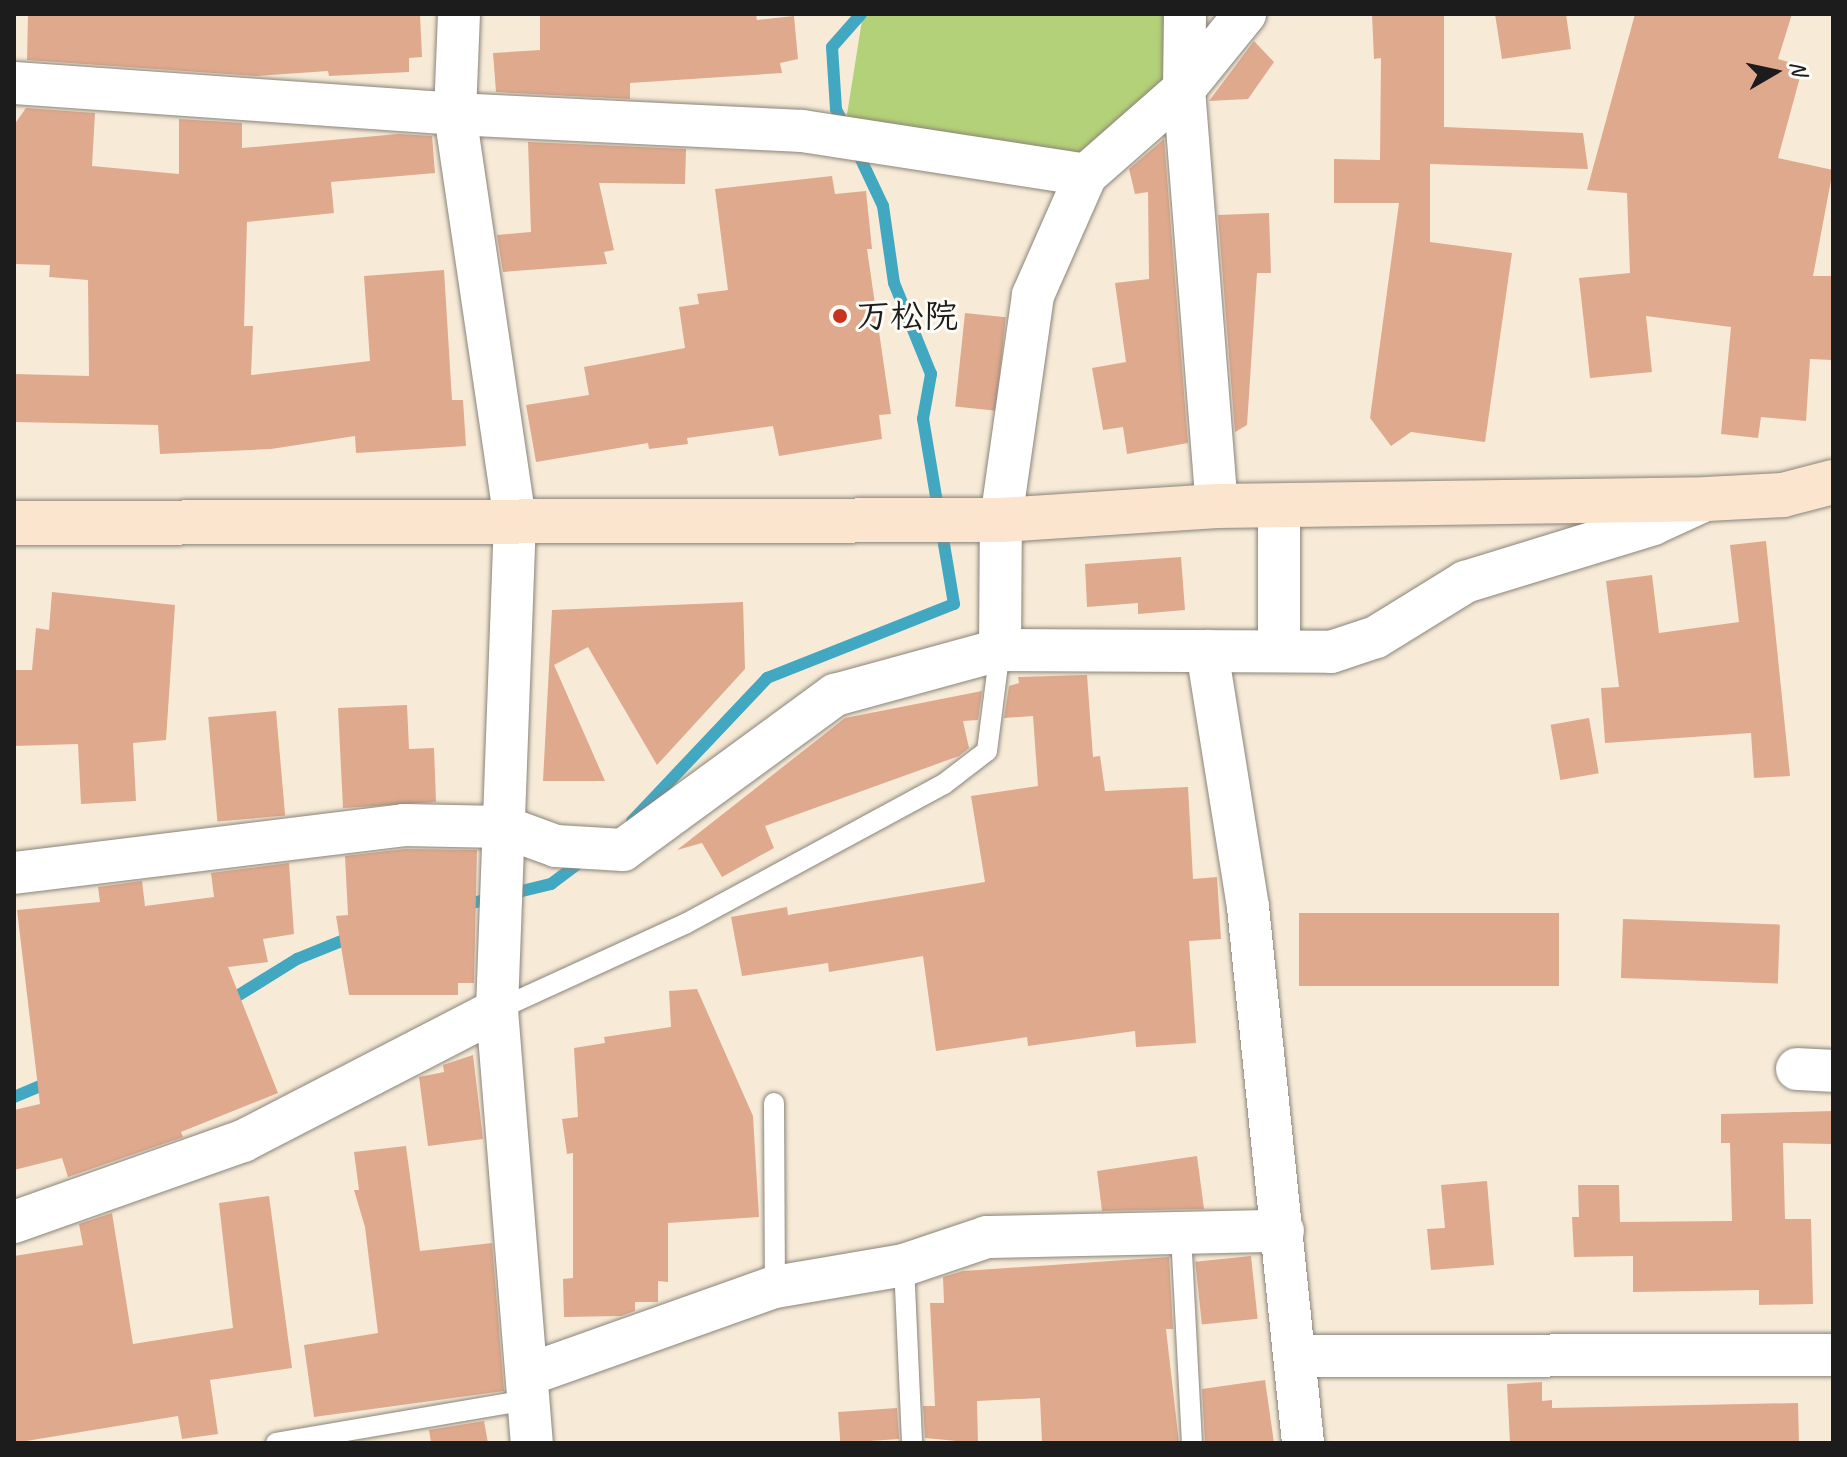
<!DOCTYPE html>
<html>
<head>
<meta charset="utf-8">
<style>
  body { margin:0 }
  #map { position:relative; width:1847px; height:1457px; overflow:hidden; background:#f7ebd8; font-family:Caveat,"Klee One",sans-serif }
  div>[style] { position:absolute }
  [style*='--x'] { left:calc(var(--x)*1px); top:calc(var(--y)*1px); width:calc(var(--w)*1px); rotate:calc(var(--a)*1deg) }
  .green>* { inset:0; background:#b3d178 }
  .stream>* { height:12px; margin:-6px; padding:0 6px; transform-origin:6px; border-radius:6px; background:#42a8c2 }
  .building>* { inset:0; background:#dfa98e; transform-origin:0 0 }
  .roads { filter:drop-shadow(0 0 2px #8a847a) drop-shadow(0 0 2px #8a847a) }
  .lane>* { height:20px; margin:-10px; padding:0 10px; transform-origin:10px; border-radius:10px; background:#fff }
  .street>* { height:42px; margin:-21px; padding:0 21px; transform-origin:21px; border-radius:21px; background:#fff }
  .secondary>* { height:44px; margin:-22px; padding:0 22px; transform-origin:22px; border-radius:22px; background:#fbe5cf }
  .dots>* { width:22px; height:22px; translate:-50% -50%; box-sizing:border-box; border:4px solid #fdfcf7; border-radius:50% }
  span { translate:-50% -50%; white-space:nowrap; text-align:center; line-height:1.15; -webkit-text-stroke:6px #fdfcf7; paint-order:stroke }
  .poi-label { font-size:34px; color:#1c1c1c; font-weight:700 }
  .left { translate:0 -50%; text-align:left }
  .frame { position:absolute; inset:0; border:16px solid #1c1c1c; pointer-events:none }
  .north { position:absolute; left:1735px; top:32px; width:80px; height:80px; -webkit-text-stroke:6px #fdfcf7; paint-order:stroke; rotate:81deg; font-size:22px; font-weight:700; line-height:32px; text-align:center; color:#1c1c1c }
  .north::after { content:''; display:block; margin:auto; width:28px; height:36px; background:#1c1c1c; clip-path:polygon(50% 0,100% 100%,50% 72%,0 100%) }
</style>
</head>
<body>
<div id="map">
  <div class="green">
    <div style="clip-path:polygon(863px 14px,1172px 14px,1172px 87px,1082px 164px,845px 127px)"></div>
  </div>
  <div class="stream">
    <div style="--x:846;--y:129;--w:22;--a:-117"></div>
    <div style="--x:836;--y:109;--w:62;--a:-93.7"></div>
    <div style="--x:832;--y:47;--w:44;--a:-48.7"></div>
    <div style="--x:632;--y:821;--w:197;--a:-46.6"></div>
    <div style="--x:767;--y:678;--w:201;--a:-21.6"></div>
    <div style="--x:954;--y:604;--w:188;--a:-99.5"></div>
    <div style="--x:923;--y:419;--w:46;--a:-79.9"></div>
    <div style="--x:931;--y:374;--w:98;--a:-112.1"></div>
    <div style="--x:894;--y:283;--w:78;--a:-98.1"></div>
    <div style="--x:883;--y:206;--w:63;--a:-115.3"></div>
    <div style="--x:460;--y:906;--w:94;--a:-13.6"></div>
    <div style="--x:551;--y:884;--w:40;--a:-37"></div>
    <div style="--x:226;--y:1003;--w:84;--a:-31.8"></div>
    <div style="--x:297;--y:959;--w:61;--a:-22"></div>
    <div style="--x:14;--y:1097;--w:41;--a:-22.8"></div>
  </div>
  <div class="building">
    <div style="clip-path:polygon(28px 14px,420px 14px,422px 57px,409px 58px,409px 72px,329px 76px,328px 71px,256px 76px,27px 60px)"></div>
    <div style="clip-path:polygon(540px 14px,756px 14px,757px 20px,794px 16px,798px 59px,780px 63px,782px 73px,630px 83px,630px 99px,496px 92px,493px 53px,540px 50px)"></div>
    <div style="clip-path:polygon(1372px 14px,1444px 14px,1444px 127px,1583px 133px,1588px 169px,1430px 164px,1430px 242px,1512px 253px,1485px 442px,1411px 432px,1391px 446px,1370px 418px,1399px 203px,1334px 203px,1334px 159px,1380px 160px,1381px 58px,1374px 59px)"></div>
    <div style="clip-path:polygon(1495px 14px,1566px 14px,1571px 49px,1502px 59px)"></div>
    <div style="clip-path:polygon(1635px 14px,1792px 14px,1778px 59px,1803px 66px,1778px 158px,1833px 170px,1813px 276px,1833px 276px,1833px 360px,1810px 359px,1806px 421px,1761px 417px,1758px 438px,1721px 434px,1731px 327px,1646px 316px,1652px 372px,1590px 378px,1579px 278px,1630px 273px,1627px 193px,1587px 190px)"></div>
    <div style="clip-path:polygon(1254px 41px,1274px 62px,1248px 99px,1209px 101px)"></div>
    <div style="clip-path:polygon(26px 108px,95px 113px,92px 166px,179px 174px,179px 119px,242px 123px,242px 148px,398px 134px,432px 136px,435px 173px,331px 182px,334px 213px,247px 222px,244px 326px,253px 326px,251px 375px,370px 361px,364px 276px,444px 270px,452px 400px,463px 400px,466px 446px,356px 453px,355px 436px,271px 449px,160px 454px,158px 425px,14px 422px,14px 374px,89px 376px,88px 280px,49px 277px,50px 265px,14px 264px,14px 125px)"></div>
    <div style="clip-path:polygon(1164px 139px,1188px 443px,1127px 454px,1123px 427px,1103px 430px,1092px 368px,1126px 362px,1115px 283px,1149px 279px,1148px 192px,1135px 194px,1129px 169px)"></div>
    <div style="clip-path:polygon(528px 142px,686px 149px,685px 184px,599px 183px,614px 250px,604px 252px,607px 264px,503px 272px,497px 235px,531px 232px)"></div>
    <div style="clip-path:polygon(832px 176px,835px 194px,866px 191px,872px 249px,867px 249px,891px 414px,879px 415px,882px 439px,779px 456px,773px 426px,687px 438px,688px 444px,649px 449px,648px 443px,536px 462px,526px 405px,589px 395px,584px 367px,685px 348px,679px 307px,699px 304px,697px 294px,728px 290px,715px 189px)"></div>
    <div style="clip-path:polygon(1269px 213px,1271px 273px,1257px 273px,1247px 425px,1235px 432px,1218px 215px)"></div>
    <div style="left:965px;top:313px;width:41px;height:94px;rotate:6deg"></div>
    <div style="clip-path:polygon(1766px 541px,1790px 776px,1754px 778px,1751px 733px,1605px 743px,1601px 688px,1619px 687px,1606px 581px,1652px 575px,1659px 633px,1739px 622px,1730px 545px)"></div>
    <div style="clip-path:polygon(1181px 557px,1185px 610px,1138px 614px,1138px 603px,1087px 607px,1085px 564px)"></div>
    <div style="clip-path:polygon(52px 592px,175px 605px,166px 740px,133px 743px,136px 801px,81px 804px,78px 744px,14px 746px,14px 670px,32px 670px,36px 628px,49px 630px)"></div>
    <div style="clip-path:polygon(743px 602px,745px 669px,657px 765px,588px 647px,554px 665px,605px 781px,543px 781px,552px 610px)"></div>
    <div style="clip-path:polygon(1087px 675px,1093px 757px,1100px 756px,1105px 791px,1188px 787px,1193px 879px,1217px 877px,1221px 939px,1189px 941px,1196px 1043px,1136px 1047px,1135px 1031px,1028px 1046px,1027px 1037px,936px 1051px,923px 956px,829px 972px,828px 963px,742px 976px,731px 917px,787px 907px,788px 915px,985px 882px,971px 796px,1038px 786px,1033px 716px,1004px 718px,1009px 686px,1019px 683px,1018px 677px)"></div>
    <div style="clip-path:polygon(982px 691px,978px 720px,963px 721px,969px 748px,959px 756px,765px 826px,774px 848px,722px 877px,702px 843px,677px 850px,845px 718px)"></div>
    <div style="clip-path:polygon(407px 705px,409px 749px,434px 748px,436px 802px,343px 808px,338px 708px)"></div>
    <div style="left:276px;top:711px;width:105px;height:68px;rotate:85deg"></div>
    <div style="left:1589px;top:718px;width:56px;height:39px;rotate:80deg"></div>
    <div style="clip-path:polygon(405px 849px,477px 850px,474px 983px,458px 983px,458px 995px,349px 995px,336px 916px,348px 915px,345px 856px)"></div>
    <div style="clip-path:polygon(289px 863px,294px 934px,263px 939px,268px 962px,228px 967px,278px 1093px,181px 1132px,183px 1137px,68px 1177px,62px 1158px,14px 1170px,14px 1110px,40px 1104px,17px 910px,100px 902px,98px 887px,142px 881px,145px 906px,214px 897px,211px 873px)"></div>
    <div style="left:1299px;top:913px;width:260px;height:73px"></div>
    <div style="left:1623px;top:919px;width:157px;height:59px;rotate:2deg"></div>
    <div style="clip-path:polygon(697px 989px,753px 1116px,759px 1217px,668px 1223px,668px 1282px,658px 1281px,658px 1302px,635px 1302px,635px 1311px,621px 1316px,564px 1317px,563px 1279px,573px 1278px,573px 1153px,567px 1154px,562px 1119px,578px 1117px,574px 1048px,605px 1043px,604px 1037px,671px 1027px,669px 991px)"></div>
    <div style="clip-path:polygon(473px 1055px,483px 1139px,428px 1146px,419px 1077px,444px 1072px,443px 1065px)"></div>
    <div style="clip-path:polygon(1833px 1111px,1833px 1144px,1783px 1143px,1785px 1219px,1811px 1219px,1813px 1304px,1759px 1305px,1759px 1290px,1633px 1292px,1633px 1256px,1574px 1257px,1572px 1217px,1579px 1217px,1578px 1185px,1619px 1185px,1620px 1222px,1732px 1221px,1730px 1143px,1721px 1143px,1721px 1114px)"></div>
    <div style="clip-path:polygon(406px 1146px,420px 1251px,492px 1243px,504px 1391px,314px 1417px,304px 1345px,378px 1333px,365px 1227px,354px 1190px,359px 1190px,354px 1152px)"></div>
    <div style="clip-path:polygon(1197px 1156px,1204px 1209px,1102px 1211px,1097px 1171px)"></div>
    <div style="clip-path:polygon(1487px 1181px,1494px 1265px,1431px 1270px,1427px 1229px,1445px 1228px,1441px 1185px)"></div>
    <div style="clip-path:polygon(269px 1196px,292px 1368px,210px 1380px,218px 1434px,182px 1439px,178px 1416px,14px 1443px,14px 1256px,83px 1245px,79px 1224px,112px 1213px,133px 1344px,233px 1328px,219px 1203px)"></div>
    <div style="left:1251px;top:1256px;width:63px;height:56px;rotate:84deg"></div>
    <div style="clip-path:polygon(1169px 1257px,1173px 1329px,1166px 1329px,1179px 1443px,1042px 1443px,1040px 1398px,977px 1401px,978px 1443px,925px 1438px,923px 1406px,935px 1406px,930px 1303px,944px 1303px,943px 1277px,963px 1271px)"></div>
    <div style="clip-path:polygon(1265px 1380px,1274px 1443px,1205px 1443px,1202px 1389px)"></div>
    <div style="clip-path:polygon(1542px 1382px,1542px 1401px,1552px 1400px,1552px 1408px,1798px 1403px,1799px 1443px,1510px 1443px,1507px 1384px)"></div>
    <div style="left:897px;top:1408px;width:31px;height:59px;rotate:86deg"></div>
    <div style="clip-path:polygon(484px 1421px,488px 1443px,431px 1443px,429px 1430px)"></div>
  </div>
  <div class="roads">
    <div class="lane">
      <div style="--x:497;--y:1010;--w:207;--a:-24.6"></div>
      <div style="--x:685;--y:924;--w:294;--a:-28.4"></div>
      <div style="--x:944;--y:784;--w:54;--a:-37.5"></div>
      <div style="--x:987;--y:751;--w:102;--a:-82.7"></div>
      <div style="--x:774;--y:1103;--w:184;--a:89.7"></div>
      <div style="--x:1181;--y:1234;--w:209;--a:87"></div>
      <div style="--x:904;--y:1265;--w:178;--a:87.4"></div>
      <div style="--x:276;--y:1443;--w:256;--a:-9.7"></div>
    </div>
    <div class="street">
      <div style="--x:459;--y:14;--w:100;--a:92.3"></div>
      <div style="--x:455;--y:114;--w:409;--a:81.6"></div>
      <div style="--x:515;--y:519;--w:491;--a:92.1"></div>
      <div style="--x:497;--y:1010;--w:434;--a:85.4"></div>
      <div style="--x:1185;--y:14;--w:75;--a:90.8"></div>
      <div style="--x:1184;--y:89;--w:418;--a:85.5"></div>
      <div style="--x:14;--y:83;--w:442;--a:4"></div>
      <div style="--x:455;--y:114;--w:347;--a:2.8"></div>
      <div style="--x:802;--y:131;--w:287;--a:8.8"></div>
      <div style="--x:1000;--y:650;--w:130;--a:-89.6"></div>
      <div style="--x:1001;--y:520;--w:227;--a:-81.9"></div>
      <div style="--x:1033;--y:295;--w:131;--a:-66.2"></div>
      <div style="--x:1086;--y:175;--w:130;--a:-41.3"></div>
      <div style="--x:1184;--y:89;--w:97;--a:-50.9"></div>
      <div style="--x:1207;--y:651;--w:259;--a:80.9"></div>
      <div style="--x:1248;--y:907;--w:539;--a:84.14"></div>
      <div style="--x:1279;--y:651;--w:144;--a:-90"></div>
      <div style="--x:14;--y:873;--w:393;--a:-7"></div>
      <div style="--x:404;--y:825;--w:100;--a:1.1"></div>
      <div style="--x:504;--y:827;--w:55;--a:20.1"></div>
      <div style="--x:556;--y:846;--w:67;--a:3.4"></div>
      <div style="--x:623;--y:850;--w:263;--a:-36.2"></div>
      <div style="--x:835;--y:695;--w:171;--a:-15.3"></div>
      <div style="--x:1000;--y:650;--w:331;--a:0.3"></div>
      <div style="--x:1331;--y:652;--w:47;--a:-18.4"></div>
      <div style="--x:1376;--y:637;--w:105;--a:-31.7"></div>
      <div style="--x:1465;--y:582;--w:197;--a:-17.1"></div>
      <div style="--x:1653;--y:524;--w:60;--a:-24.8"></div>
      <div style="--x:1797;--y:1069;--w:36;--a:3"></div>
      <div style="--x:14;--y:1222;--w:243;--a:-19.5"></div>
      <div style="--x:243;--y:1141;--w:286;--a:-27.3"></div>
      <div style="--x:1295;--y:1356;--w:538;--a:-0.11"></div>
      <div style="--x:530;--y:1374;--w:260;--a:-19.6"></div>
      <div style="--x:775;--y:1287;--w:131;--a:-9.7"></div>
      <div style="--x:904;--y:1265;--w:88;--a:-18.6"></div>
      <div style="--x:987;--y:1237;--w:296;--a:-1.2"></div>
    </div>
    <div class="secondary">
      <div style="--x:14;--y:523;--w:987;--a:-0.17"></div>
      <div style="--x:1001;--y:520;--w:216;--a:-3.7"></div>
      <div style="--x:1217;--y:506;--w:490;--a:-0.8"></div>
      <div style="--x:1707;--y:499;--w:76;--a:-3"></div>
      <div style="--x:1783;--y:495;--w:52;--a:-14.6"></div>
    </div>
  </div>
  <div class="dots">
    <div style="left:840px;top:316px;background:#c8321e"></div>
  </div>
  <div class="poi-label">
    <span class="left" style="left:856px;top:316px">万松院</span>
  </div>
  <div class="frame"></div>
  <div class="north">N</div>
</div>
</body>
</html>
